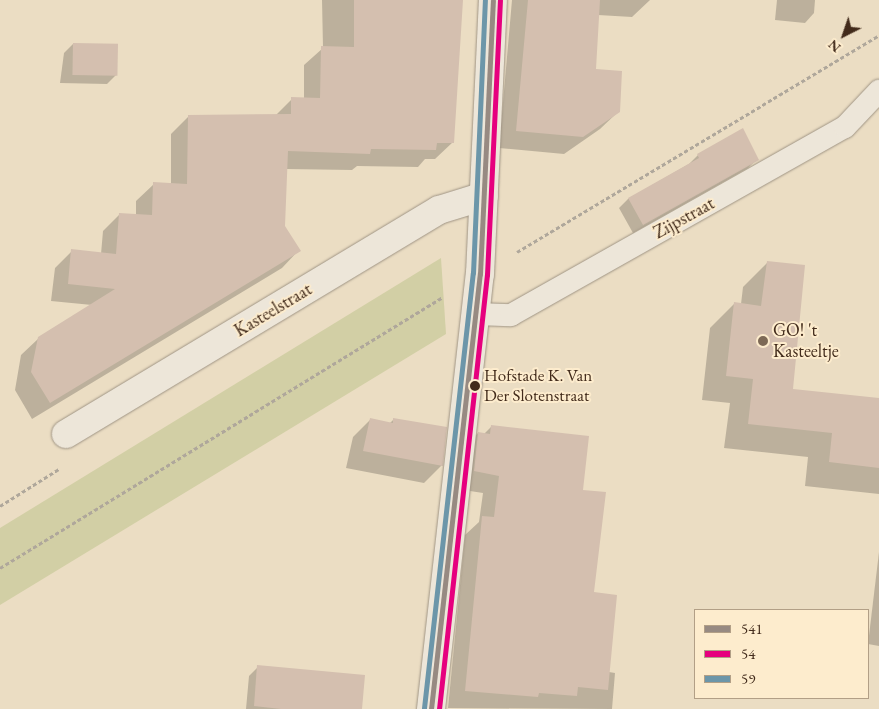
<!DOCTYPE html>
<html>
<head>
<meta charset="utf-8">
<style>
  body { margin:0 }
  #map { position:relative; width:879px; height:709px; overflow:hidden; background:#ebddc3; font-family:"EB Garamond",serif }
  div>[style] { position:absolute }
  [style*='--x'] { left:calc(var(--x)*1px); top:calc(var(--y)*1px); width:calc(var(--w)*1px); rotate:calc(var(--a)*1deg) }
  .green>* { inset:0; background:#d2cfa5 }
  .shadow>* { inset:0; background:#0003 }
  .building>* { inset:0; background:#d4bfaf; transform-origin:0 0 }
  .path>* { height:3px; margin-top:-1.5px; transform-origin:0; background:repeating-linear-gradient(90deg,#afa79b 0 4px,transparent 0 6.5px) }
  .roads { filter:drop-shadow(0 0 1px #9f9484) drop-shadow(0 0 1px #9f9484) }
  .lane>* { height:22px; margin:-11px; padding:0 11px; transform-origin:11px; border-radius:11px; background:#ede6d9 }
  .street>* { height:28px; margin:-14px; padding:0 14px; transform-origin:14px; border-radius:14px; background:#ede6d9 }
  .secondary>* { height:28px; margin:-14px; padding:0 14px; transform-origin:14px; border-radius:14px; background:#ede6d9 }
  .bus-1>* { height:5px; margin:-2.5px; padding:0 2.5px; transform-origin:2.5px; border-radius:2.5px; background:#978a82 }
  .bus-2>* { height:5px; margin:-2.5px; padding:0 2.5px; transform-origin:2.5px; border-radius:2.5px; background:#e6007e }
  .bus-3>* { height:5px; margin:-2.5px; padding:0 2.5px; transform-origin:2.5px; border-radius:2.5px; background:#6c96a9 }
  .dots>* { width:14px; height:14px; translate:-50% -50%; box-sizing:border-box; border:2px solid #fdeccd; border-radius:50% }
  span { translate:-50% -50%; white-space:nowrap; text-align:center; line-height:1.15; -webkit-text-stroke:4px #fdeccd; paint-order:stroke }
  .bus-label { font-size:17px; color:#422b1b }
  .left { translate:0 -50%; text-align:left }
  .street-label { font-size:18px; color:#422b1b }
  .poi-label { font-size:18px; color:#422b1b }
  .legend { position:absolute; left:694px; top:609px; width:175px; height:90px; box-sizing:border-box; background:#fdeccd; border:1px solid #b29f86; margin:0; padding:6px 9px; list-style:none; font-size:15px; color:#422b1b }
  .legend li { display:flex; align-items:center; gap:10px; height:25px }
  .legend b { width:25px; border:1px solid #b29f86 }
  .north { position:absolute; left:819px; top:10px; width:50px; height:50px; -webkit-text-stroke:4px #fdeccd; paint-order:stroke; rotate:221deg; font-size:14px; font-weight:700; line-height:20px; text-align:center; color:#422b1b }
  .north::after { content:''; display:block; margin:auto; width:18px; height:22px; background:#422b1b; clip-path:polygon(50% 0,100% 100%,50% 72%,0 100%) }
</style>
</head>
<body>
<div id="map">
  <div class="green">
    <div style="clip-path:polygon(441px 258px,446px 334px,0 605px,0 528px)"></div>
  </div>
  <div class="shadow">
    <div style="clip-path:polygon(322px 0,462px 0,453px 142px,435px 159px,425px 159px,418px 167px,357px 166px,352px 170px,286px 169px,284px 227px,299px 250px,282px 268px,32px 419px,15px 390px,21px 355px,39px 338px,92px 305px,51px 301px,55px 268px,72px 251px,101px 254px,103px 231px,120px 214px,136px 215px,136px 201px,154px 184px,171px 184px,171px 134px,188px 117px,276px 115px,292px 99px,304px 99px,304px 65px,323px 48px)"></div>
    <div style="clip-path:polygon(512px 0,650px 0,632px 17px,598px 15px,595px 70px,619px 111px,600px 129px,564px 154px,499px 148px)"></div>
    <div style="clip-path:polygon(777px 0,815px 0,814px 13px,805px 23px,775px 20px)"></div>
    <div style="clip-path:polygon(73px 44px,116px 75px,107px 84px,60px 83px,64px 53px)"></div>
    <div style="clip-path:polygon(698px 155px,757px 159px,748px 168px,633px 233px,619px 208px,628px 199px,689px 164px)"></div>
    <div style="clip-path:polygon(767px 263px,791px 390px,879px 399px,879px 494px,805px 486px,808px 457px,724px 448px,730px 403px,702px 400px,710px 328px,734px 304px,741px 304px,743px 287px)"></div>
    <div style="clip-path:polygon(394px 419px,442px 465px,424px 483px,346px 468px,353px 437px,370px 420px,389px 424px)"></div>
    <div style="clip-path:polygon(492px 426px,581px 491px,593px 593px,609px 672px,615px 673px,612px 709px,448px 708px,465px 535px,479px 522px,483px 493px,457px 489px,461px 451px,478px 433px,484px 434px)"></div>
    <div style="clip-path:polygon(879px 552px,879px 646px,868px 644px)"></div>
    <div style="clip-path:polygon(258px 667px,360px 709px,246px 709px,249px 676px)"></div>
  </div>
  <div class="building">
    <div style="clip-path:polygon(354px 0,463px 0,454px 143px,437px 143px,436px 150px,371px 149px,370px 154px,288px 151px,285px 226px,301px 251px,50px 403px,31px 372px,38px 337px,115px 289px,68px 284px,71px 249px,116px 254px,119px 213px,152px 215px,153px 182px,187px 184px,188px 115px,291px 114px,291px 97px,320px 98px,321px 46px,354px 47px)"></div>
    <div style="clip-path:polygon(528px 0,600px 0,596px 69px,622px 71px,620px 112px,583px 137px,516px 131px)"></div>
    <div style="left:73px;top:43px;width:45px;height:32px;rotate:1deg"></div>
    <div style="clip-path:polygon(743px 128px,759px 160px,643px 225px,628px 198px,699px 158px,697px 154px)"></div>
    <div style="clip-path:polygon(767px 261px,805px 265px,793px 389px,879px 398px,879px 468px,829px 462px,832px 433px,748px 424px,753px 379px,726px 376px,734px 302px,761px 306px)"></div>
    <div style="clip-path:polygon(370px 418px,393px 423px,393px 418px,447px 427px,443px 466px,363px 451px)"></div>
    <div style="clip-path:polygon(491px 425px,589px 436px,583px 490px,606px 492px,594px 592px,617px 595px,608px 690px,578px 687px,577px 696px,539px 693px,538px 697px,465px 691px,482px 516px,494px 517px,499px 476px,474px 471px,478px 432px,490px 434px)"></div>
    <div style="clip-path:polygon(257px 665px,365px 675px,362px 709px,281px 709px,254px 706px)"></div>
  </div>
  <div class="path">
    <div style="--x:517;--y:252;--w:422;--a:-30.9"></div>
    <div style="--x:0;--y:506;--w:70;--a:-32.1"></div>
    <div style="--x:0;--y:568;--w:519;--a:-31.46"></div>
  </div>
  <div class="roads">
    <div class="lane">
      <div style="--x:476;--y:314;--w:35;--a:2"></div>
      <div style="--x:511;--y:315;--w:383;--a:-29.4"></div>
      <div style="--x:845;--y:127;--w:50;--a:-46.6"></div>
    </div>
    <div class="street">
      <div style="--x:480;--y:274;--w:274;--a:-87.3"></div>
      <div style="--x:66;--y:434;--w:435;--a:-31"></div>
      <div style="--x:439;--y:210;--w:47;--a:-17.3"></div>
    </div>
    <div class="secondary">
      <div style="--x:431;--y:709;--w:438;--a:-83.6"></div>
    </div>
  </div>
  <div class="bus-1">
    <div style="--x:431;--y:709;--w:438;--a:-83.6"></div>
    <div style="--x:480;--y:274;--w:274;--a:-87.3"></div>
  </div>
  <div class="bus-2">
    <div style="--x:439;--y:709;--w:437;--a:-83.7"></div>
    <div style="--x:487;--y:275;--w:275;--a:-87.3"></div>
  </div>
  <div class="bus-3">
    <div style="--x:424;--y:708;--w:438;--a:-83.6"></div>
    <div style="--x:473;--y:273;--w:273;--a:-87.5"></div>
  </div>
  <div class="dots">
    <div style="left:763px;top:341px;background:#7d6956"></div>
    <div style="left:475px;top:386px;background:#422b1b"></div>
  </div>
  <div class="bus-label">
    <span class="left" style="left:484px;top:386px">Hofstade K. Van<br>Der Slotenstraat</span>
  </div>
  <div class="street-label">
    <span style="left:684px;top:218px;rotate:-29deg">Zijpstraat</span>
    <span style="left:273px;top:310px;rotate:-31deg">Kasteelstraat</span>
  </div>
  <div class="poi-label">
    <span class="left" style="left:773px;top:341px">GO! 't<br>Kasteeltje</span>
  </div>
  <ul class="legend">
  <li><b style="height:6px;background:#978a82"></b>541</li>
  <li><b style="height:6px;background:#e6007e"></b>54</li>
  <li><b style="height:6px;background:#6c96a9"></b>59</li>
  </ul>
  <div class="north">N</div>
</div>
</body>
</html>
